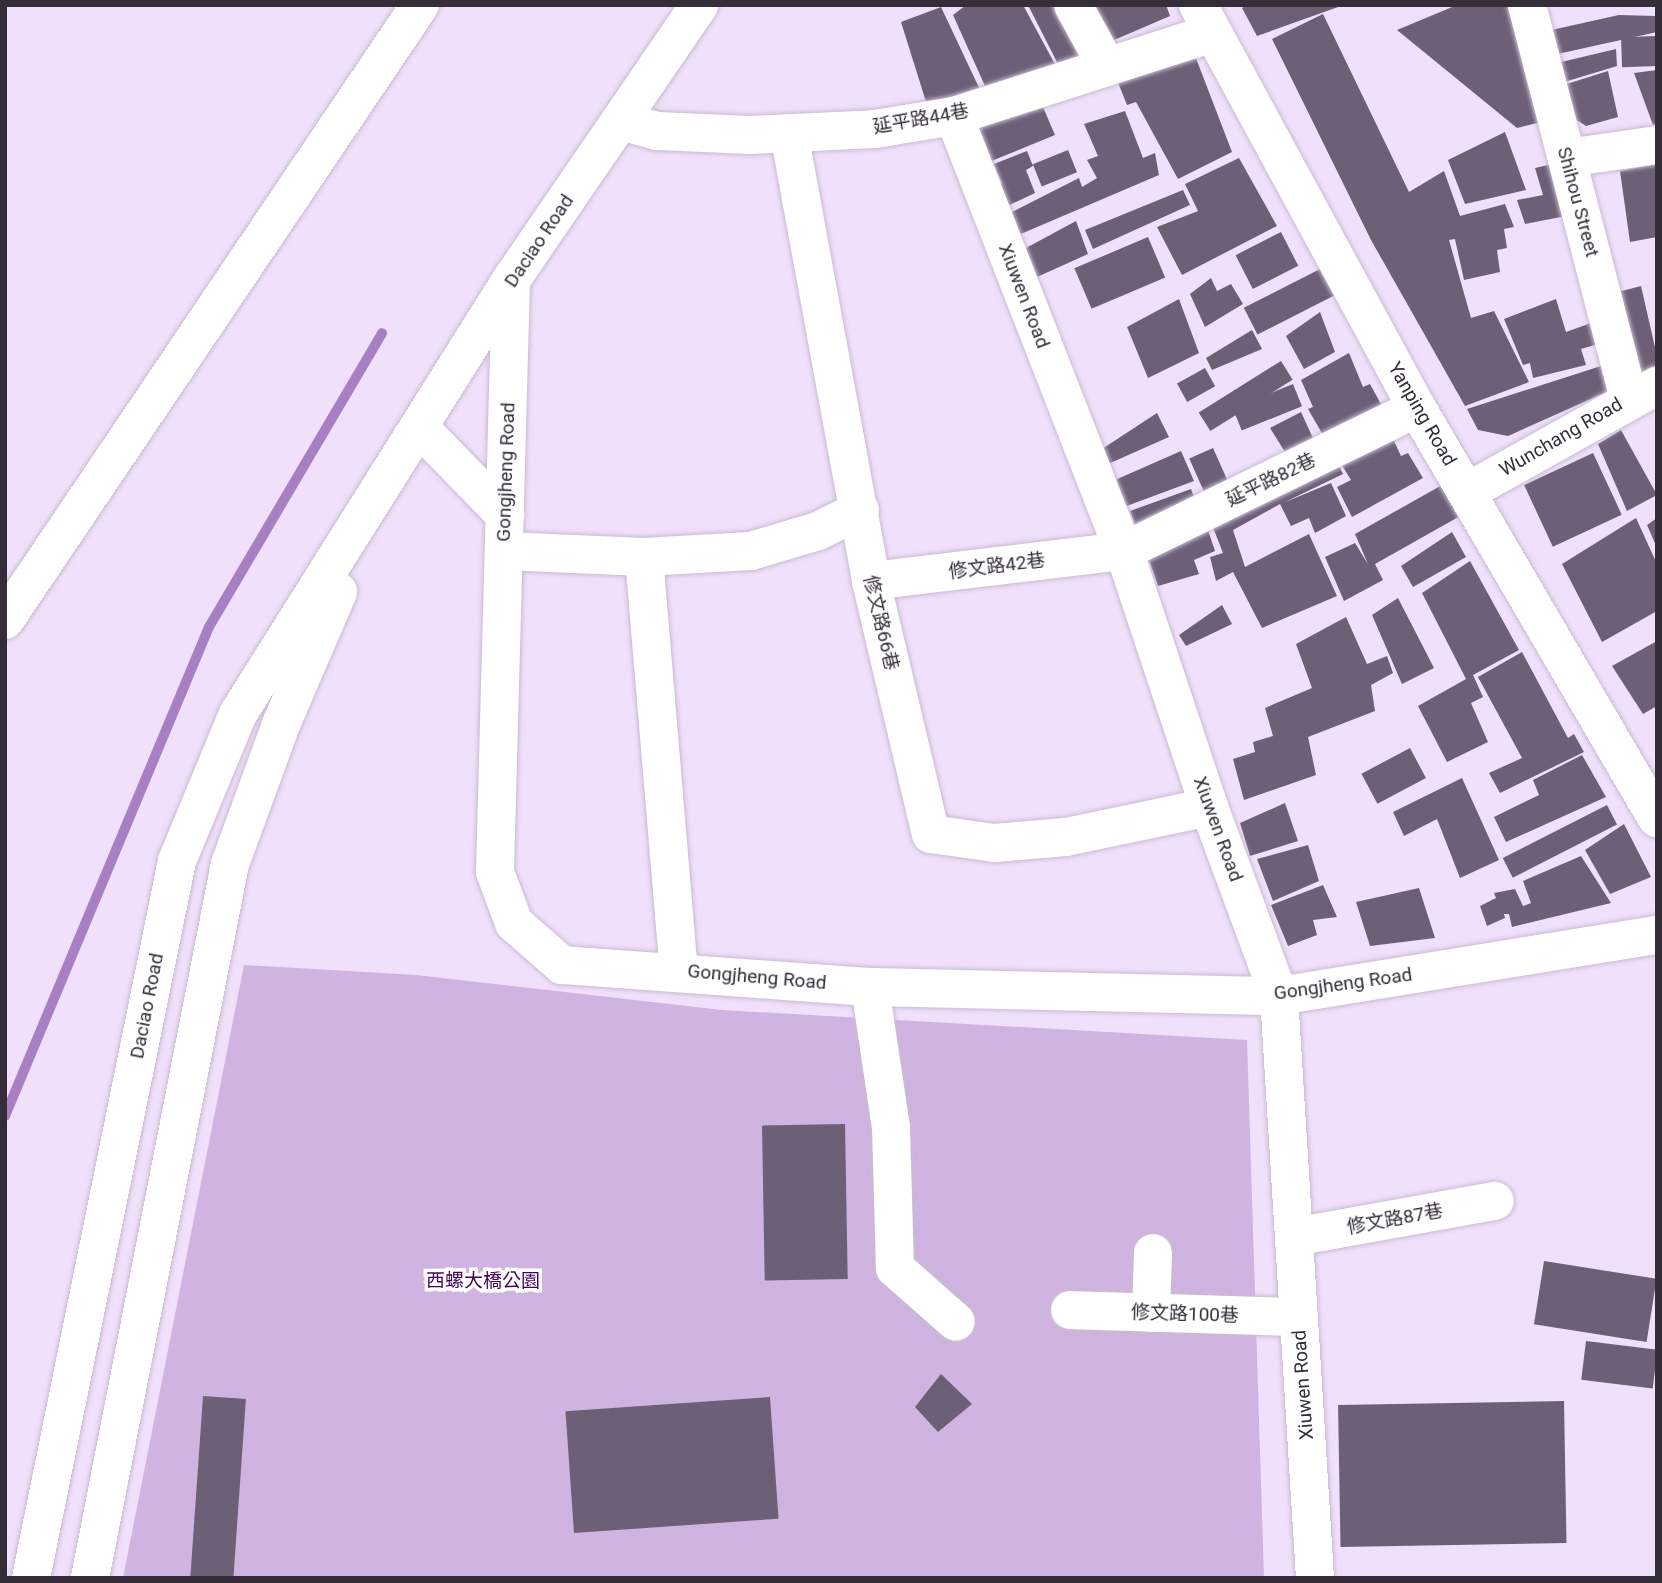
<!DOCTYPE html>
<html>
<head>
<meta charset="utf-8">
<style>
  body { margin:0 }
  #map { position:relative; width:1662px; height:1583px; overflow:hidden; background:#f1e0fb; font-family:Roboto,"Noto Sans TC",sans-serif }
  div>[style] { position:absolute }
  [style*='--x'] { left:calc(var(--x)*1px); top:calc(var(--y)*1px); width:calc(var(--w)*1px); rotate:calc(var(--a)*1deg) }
  .green>* { inset:0; background:#cfb3e0 }
  .stream>* { height:10px; margin:-5px; padding:0 5px; transform-origin:5px; border-radius:5px; background:#a97fc3 }
  .building>* { inset:0; background:#6d5f76; transform-origin:0 0 }
  .roads { filter:drop-shadow(0 0 2px #c9bad4) drop-shadow(0 0 2px #c9bad4) }
  .minor>* { height:38px; margin:-19px; padding:0 19px; transform-origin:19px; border-radius:19px; background:#fff }
  span { translate:-50% -50%; white-space:nowrap; text-align:center; line-height:1.15; -webkit-text-stroke:7px #fff; paint-order:stroke }
  .street-label { font-size:19px; color:#352e39 }
  .park-label { font-size:19px; color:#42045b }
  .frame { position:absolute; inset:0; border:7px solid #352e39; pointer-events:none }
</style>
</head>
<body>
<div id="map">
  <div class="green">
    <div style="clip-path:polygon(244px 965px,416px 975px,722px 1010px,1247px 1040px,1264px 1578px,123px 1578px)"></div>
  </div>
  <div class="stream">
    <div style="--x:5;--y:1116;--w:530;--a:-67.36"></div>
    <div style="--x:209;--y:627;--w:341;--a:-59.5"></div>
  </div>
  <div class="building">
    <div style="clip-path:polygon(966px 5px,1023px 5px,1057px 68px,990px 97px,953px 15px)"></div>
    <div style="clip-path:polygon(1028px 5px,1069px 5px,1087px 55px,1060px 68px)"></div>
    <div style="clip-path:polygon(1088px 5px,1166px 5px,1170px 16px,1105px 44px)"></div>
    <div style="clip-path:polygon(1247px 5px,1341px 5px,1341px 6px,1257px 36px,1242px 8px)"></div>
    <div style="clip-path:polygon(1457px 5px,1510px 5px,1545px 121px,1517px 128px,1397px 30px)"></div>
    <div style="clip-path:polygon(941px 7px,982px 94px,927px 105px,901px 22px)"></div>
    <div style="clip-path:polygon(1323px 14px,1409px 192px,1444px 171px,1460px 216px,1505px 204px,1514px 227px,1504px 229px,1507px 248px,1497px 250px,1500px 272px,1464px 280px,1455px 239px,1449px 240px,1471px 318px,1494px 311px,1529px 382px,1465px 406px,1371px 240px,1272px 39px)"></div>
    <div style="clip-path:polygon(1619px 15px,1657px 16px,1657px 32px,1553px 55px,1547px 31px)"></div>
    <div style="left:1656px;top:36px;width:30px;height:35px;rotate:88deg"></div>
    <div style="clip-path:polygon(1189px 40px,1232px 152px,1178px 179px,1136px 102px,1127px 105px,1117px 80px)"></div>
    <div style="clip-path:polygon(1616px 49px,1617px 66px,1561px 83px,1557px 63px)"></div>
    <div style="clip-path:polygon(1657px 70px,1657px 124px,1653px 125px,1634px 73px)"></div>
    <div style="clip-path:polygon(1608px 71px,1618px 117px,1586px 126px,1560px 109px,1554px 88px)"></div>
    <div style="clip-path:polygon(1036px 91px,1055px 135px,989px 162px,976px 120px)"></div>
    <div style="clip-path:polygon(1125px 111px,1143px 158px,1155px 153px,1159px 175px,1016px 236px,1006px 215px,1079px 178px,1082px 187px,1097px 178px,1087px 160px,1098px 156px,1084px 124px)"></div>
    <div style="clip-path:polygon(1505px 132px,1526px 190px,1465px 204px,1448px 160px)"></div>
    <div style="left:1068px;top:150px;width:24px;height:38px;rotate:68deg"></div>
    <div style="clip-path:polygon(1027px 151px,1033px 166px,1026px 170px,1035px 193px,1003px 208px,994px 188px,1002px 183px,994px 164px)"></div>
    <div style="clip-path:polygon(1239px 158px,1277px 226px,1182px 275px,1157px 227px,1198px 211px,1185px 184px)"></div>
    <div style="clip-path:polygon(1561px 162px,1576px 214px,1525px 224px,1517px 200px,1543px 195px,1535px 168px)"></div>
    <div style="clip-path:polygon(1657px 164px,1657px 237px,1630px 242px,1620px 171px)"></div>
    <div style="clip-path:polygon(1183px 190px,1190px 205px,1093px 249px,1085px 230px)"></div>
    <div style="clip-path:polygon(1076px 221px,1088px 254px,1037px 277px,1026px 248px)"></div>
    <div style="left:1281px;top:232px;width:38px;height:51px;rotate:63deg"></div>
    <div style="left:1148px;top:237px;width:44px;height:80px;rotate:67deg"></div>
    <div style="left:1324px;top:267px;width:30px;height:90px;rotate:63deg"></div>
    <div style="clip-path:polygon(1211px 278px,1217px 291px,1231px 284px,1243px 304px,1205px 327px,1190px 294px)"></div>
    <div style="clip-path:polygon(1641px 286px,1657px 356px,1657px 376px,1640px 383px,1618px 292px)"></div>
    <div style="clip-path:polygon(1179px 299px,1199px 353px,1148px 378px,1127px 327px)"></div>
    <div style="clip-path:polygon(1556px 299px,1566px 332px,1591px 323px,1598px 344px,1581px 349px,1586px 365px,1533px 378px,1530px 363px,1523px 365px,1504px 319px)"></div>
    <div style="clip-path:polygon(1320px 312px,1335px 352px,1304px 369px,1286px 336px)"></div>
    <div style="clip-path:polygon(1252px 330px,1262px 349px,1212px 370px,1206px 358px)"></div>
    <div style="clip-path:polygon(1349px 353px,1363px 387px,1370px 384px,1382px 406px,1323px 435px,1308px 409px,1313px 407px,1301px 380px)"></div>
    <div style="left:1281px;top:361px;width:22px;height:97px;rotate:58deg"></div>
    <div style="clip-path:polygon(1601px 366px,1611px 390px,1508px 436px,1478px 430px,1467px 409px)"></div>
    <div style="left:1205px;top:368px;width:21px;height:32px;rotate:61deg"></div>
    <div style="left:1293px;top:384px;width:24px;height:65px;rotate:68deg"></div>
    <div style="clip-path:polygon(1301px 412px,1317px 447px,1290px 460px,1270px 428px)"></div>
    <div style="clip-path:polygon(1157px 413px,1169px 437px,1108px 464px,1102px 449px)"></div>
    <div style="clip-path:polygon(1387px 426px,1401px 456px,1408px 453px,1423px 478px,1352px 517px,1337px 487px,1351px 480px,1337px 457px)"></div>
    <div style="clip-path:polygon(1621px 430px,1657px 495px,1627px 511px,1598px 444px)"></div>
    <div style="left:1213px;top:448px;width:44px;height:26px;rotate:66deg"></div>
    <div style="clip-path:polygon(1181px 451px,1194px 481px,1124px 507px,1115px 480px)"></div>
    <div style="clip-path:polygon(1331px 452px,1343px 474px,1283px 503px,1331px 483px,1346px 516px,1315px 533px,1309px 518px,1291px 526px,1280px 504px,1233px 530px,1245px 567px,1309px 534px,1337px 596px,1262px 628px,1233px 572px,1216px 581px,1210px 557px,1223px 553px,1207px 512px)"></div>
    <div style="left:1593px;top:453px;width:68px;height:76px;rotate:65deg"></div>
    <div style="clip-path:polygon(1451px 480px,1469px 511px,1375px 564px,1383px 580px,1344px 601px,1325px 557px,1355px 543px,1368px 564px,1355px 534px)"></div>
    <div style="clip-path:polygon(1191px 489px,1196px 503px,1138px 532px,1130px 511px)"></div>
    <div style="clip-path:polygon(1203px 515px,1215px 551px,1194px 560px,1199px 574px,1158px 586px,1143px 543px)"></div>
    <div style="clip-path:polygon(1636px 518px,1657px 564px,1657px 611px,1602px 642px,1562px 564px)"></div>
    <div style="clip-path:polygon(1657px 518px,1657px 548px,1647px 525px)"></div>
    <div style="clip-path:polygon(1452px 532px,1466px 557px,1413px 587px,1401px 566px)"></div>
    <div style="clip-path:polygon(1470px 561px,1519px 650px,1473px 675px,1483px 697px,1471px 703px,1488px 742px,1447px 762px,1418px 706px,1466px 679px,1422px 593px)"></div>
    <div style="clip-path:polygon(1398px 598px,1434px 668px,1402px 684px,1372px 615px)"></div>
    <div style="clip-path:polygon(1222px 605px,1232px 624px,1186px 646px,1179px 635px)"></div>
    <div style="clip-path:polygon(1346px 617px,1367px 664px,1387px 656px,1393px 673px,1371px 685px,1375px 711px,1308px 737px,1316px 775px,1244px 800px,1233px 759px,1255px 752px,1253px 742px,1273px 736px,1265px 708px,1312px 688px,1296px 644px)"></div>
    <div style="clip-path:polygon(1657px 641px,1657px 706px,1643px 714px,1612px 666px)"></div>
    <div style="clip-path:polygon(1522px 652px,1568px 738px,1574px 734px,1584px 752px,1500px 793px,1489px 773px,1522px 758px,1478px 677px)"></div>
    <div style="left:1410px;top:748px;width:34px;height:55px;rotate:62deg"></div>
    <div style="clip-path:polygon(1582px 755px,1606px 797px,1506px 842px,1494px 817px,1539px 795px,1533px 780px)"></div>
    <div style="clip-path:polygon(1462px 778px,1499px 860px,1460px 878px,1437px 819px,1404px 836px,1393px 812px)"></div>
    <div style="clip-path:polygon(1285px 803px,1298px 841px,1250px 856px,1240px 823px)"></div>
    <div style="left:1607px;top:805px;width:22px;height:117px;rotate:63deg"></div>
    <div style="clip-path:polygon(1624px 824px,1651px 877px,1610px 894px,1585px 850px)"></div>
    <div style="clip-path:polygon(1308px 845px,1319px 881px,1273px 901px,1257px 859px)"></div>
    <div style="clip-path:polygon(1581px 856px,1611px 903px,1512px 927px,1509px 914px,1504px 914px,1505px 918px,1487px 926px,1480px 906px,1496px 898px,1494px 893px,1515px 889px,1523px 906px,1531px 903px,1523px 881px)"></div>
    <div style="clip-path:polygon(1323px 885px,1337px 917px,1313px 920px,1317px 935px,1288px 946px,1271px 905px)"></div>
    <div style="clip-path:polygon(1419px 888px,1435px 938px,1370px 946px,1356px 902px)"></div>
    <div style="left:845px;top:1124px;width:155px;height:83px;rotate:89deg"></div>
    <div style="left:1544px;top:1261px;width:114px;height:64px;rotate:9deg"></div>
    <div style="left:1586px;top:1341px;width:72px;height:39px;rotate:7deg"></div>
    <div style="clip-path:polygon(941px 1374px,972px 1404px,938px 1432px,915px 1407px)"></div>
    <div style="left:203px;top:1396px;width:43px;height:182px;rotate:4deg"></div>
    <div style="left:770px;top:1397px;width:122px;height:205px;rotate:86deg"></div>
    <div style="left:1564px;top:1401px;width:142px;height:226px;rotate:89deg"></div>
  </div>
  <div class="roads">
    <div class="minor">
      <div style="--x:1073;--y:5;--w:71;--a:61.3"></div>
      <div style="--x:1198;--y:5;--w:459;--a:61.5"></div>
      <div style="--x:1417;--y:408;--w:475;--a:59.7"></div>
      <div style="--x:1527;--y:5;--w:406;--a:75.5"></div>
      <div style="--x:954;--y:116;--w:467;--a:68.7"></div>
      <div style="--x:1124;--y:551;--w:270;--a:71.6"></div>
      <div style="--x:1209;--y:807;--w:202;--a:69.7"></div>
      <div style="--x:1279;--y:996;--w:583;--a:86.46"></div>
      <div style="--x:620;--y:121;--w:38;--a:15"></div>
      <div style="--x:657;--y:131;--w:93;--a:2.5"></div>
      <div style="--x:750;--y:135;--w:125;--a:-2.7"></div>
      <div style="--x:875;--y:129;--w:80;--a:-9.3"></div>
      <div style="--x:954;--y:116;--w:271;--a:-17.8"></div>
      <div style="--x:789;--y:133;--w:455;--a:79.6"></div>
      <div style="--x:871;--y:581;--w:260;--a:76.7"></div>
      <div style="--x:931;--y:834;--w:64;--a:8.1"></div>
      <div style="--x:994;--y:843;--w:72;--a:-4.8"></div>
      <div style="--x:1066;--y:837;--w:146;--a:-11.8"></div>
      <div style="--x:1567;--y:158;--w:91;--a:-8.2"></div>
      <div style="--x:511;--y:280;--w:592;--a:91.55"></div>
      <div style="--x:495;--y:872;--w:54;--a:69.6"></div>
      <div style="--x:514;--y:923;--w:64;--a:41.2"></div>
      <div style="--x:562;--y:965;--w:309;--a:4.1"></div>
      <div style="--x:870;--y:987;--w:409;--a:1.3"></div>
      <div style="--x:1279;--y:996;--w:383;--a:-9.2"></div>
      <div style="--x:420;--y:428;--w:122;--a:45.7"></div>
      <div style="--x:1467;--y:492;--w:218;--a:-29.2"></div>
      <div style="--x:504;--y:551;--w:140;--a:2.5"></div>
      <div style="--x:644;--y:557;--w:107;--a:-3.2"></div>
      <div style="--x:751;--y:551;--w:70;--a:-16.6"></div>
      <div style="--x:818;--y:531;--w:47;--a:-26.6"></div>
      <div style="--x:644;--y:557;--w:414;--a:85.2"></div>
      <div style="--x:871;--y:581;--w:255;--a:-6.8"></div>
      <div style="--x:1124;--y:551;--w:326;--a:-26"></div>
      <div style="--x:5;--y:620;--w:742;--a:-55.99"></div>
      <div style="--x:870;--y:987;--w:142;--a:81.5"></div>
      <div style="--x:891;--y:1127;--w:141;--a:88.4"></div>
      <div style="--x:895;--y:1268;--w:81;--a:41.5"></div>
      <div style="--x:1294;--y:1237;--w:204;--a:-10.2"></div>
      <div style="--x:1070;--y:1310;--w:229;--a:1.8"></div>
      <div style="--x:1151;--y:1313;--w:60;--a:-88.1"></div>
      <div style="--x:31;--y:1578;--w:732;--a:-78.49"></div>
      <div style="--x:177;--y:861;--w:159;--a:-67.5"></div>
      <div style="--x:238;--y:714;--w:513;--a:-57.83"></div>
      <div style="--x:511;--y:280;--w:333;--a:-55.6"></div>
      <div style="--x:90;--y:1578;--w:728;--a:-78.91"></div>
      <div style="--x:230;--y:864;--w:151;--a:-69.9"></div>
      <div style="--x:282;--y:722;--w:142;--a:-66.7"></div>
    </div>
  </div>
  <div class="street-label">
    <span style="left:921px;top:119px;rotate:-10deg">延平路44巷</span>
    <span style="left:1578px;top:202px;rotate:75deg">Shihou Street</span>
    <span style="left:539px;top:241px;rotate:-56deg">Daciao Road</span>
    <span style="left:1024px;top:296px;rotate:69deg">Xiuwen Road</span>
    <span style="left:1422px;top:414px;rotate:60deg">Yanping Road</span>
    <span style="left:1561px;top:437px;rotate:-30deg">Wunchang Road</span>
    <span style="left:506px;top:472px;rotate:-88deg">Gongjheng Road</span>
    <span style="left:1271px;top:480px;rotate:-26deg">延平路82巷</span>
    <span style="left:997px;top:566px;rotate:-7deg">修文路42巷</span>
    <span style="left:881px;top:623px;rotate:77deg">修文路66巷</span>
    <span style="left:1218px;top:829px;rotate:70deg">Xiuwen Road</span>
    <span style="left:757px;top:977px;rotate:5deg">Gongjheng Road</span>
    <span style="left:1343px;top:984px;rotate:-8deg">Gongjheng Road</span>
    <span style="left:147px;top:1006px;rotate:-79deg">Daciao Road</span>
    <span style="left:1395px;top:1219px;rotate:-10deg">修文路87巷</span>
    <span style="left:1185px;top:1314px;rotate:2deg">修文路100巷</span>
    <span style="left:1303px;top:1385px;rotate:-94deg">Xiuwen Road</span>
  </div>
  <div class="park-label">
    <span style="left:483px;top:1281px">西螺大橋公園</span>
  </div>
  <div class="frame"></div>
</div>
</body>
</html>
